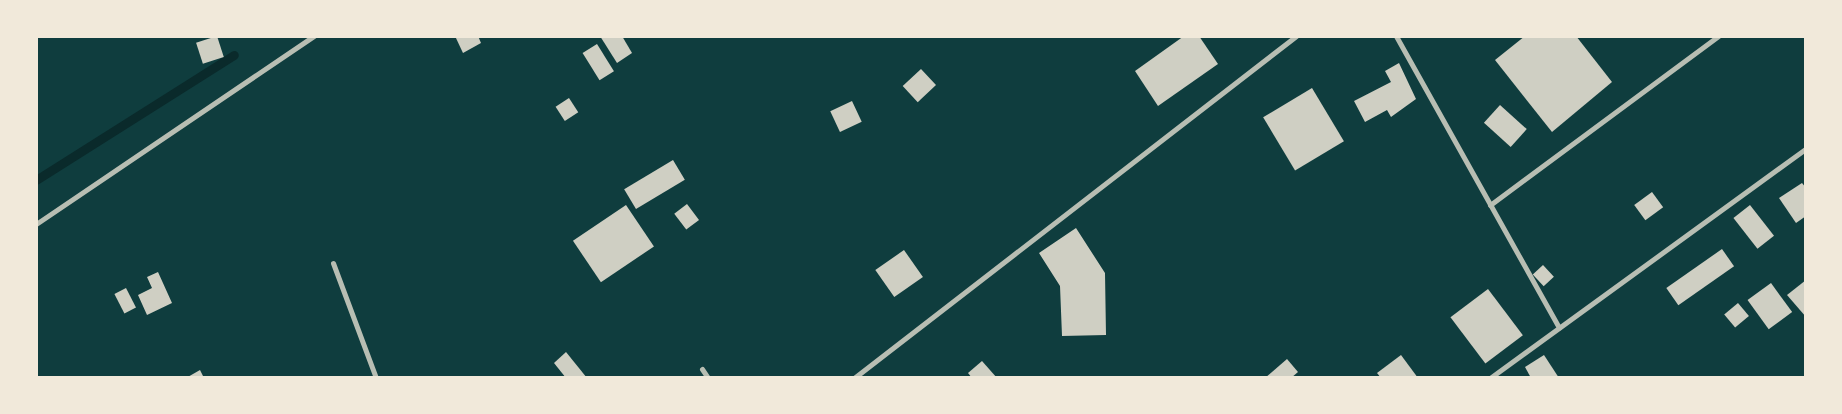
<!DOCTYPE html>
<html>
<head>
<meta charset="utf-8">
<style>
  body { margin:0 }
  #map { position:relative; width:1842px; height:414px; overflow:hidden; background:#0f3d3e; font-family:Signika,sans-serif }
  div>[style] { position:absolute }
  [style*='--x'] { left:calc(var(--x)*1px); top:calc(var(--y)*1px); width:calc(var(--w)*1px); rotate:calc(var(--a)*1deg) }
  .stream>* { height:9px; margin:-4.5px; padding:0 4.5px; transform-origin:4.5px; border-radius:4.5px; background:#0a2a2b }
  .building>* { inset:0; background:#cfcfc3; transform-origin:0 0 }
  .minor>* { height:5px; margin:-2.5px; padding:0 2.5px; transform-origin:2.5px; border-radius:2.5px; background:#b8beb3 }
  span { translate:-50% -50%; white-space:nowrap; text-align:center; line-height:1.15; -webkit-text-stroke:4.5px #f1e9da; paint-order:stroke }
  .frame { position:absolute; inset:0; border:38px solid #f1e9da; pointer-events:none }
</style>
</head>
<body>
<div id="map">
  <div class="stream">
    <div style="--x:36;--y:180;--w:234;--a:-32.3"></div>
  </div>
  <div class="building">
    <div style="left:217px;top:36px;width:22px;height:22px;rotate:72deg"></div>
    <div style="clip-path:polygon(455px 36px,478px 36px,481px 43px,463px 53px)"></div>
    <div style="clip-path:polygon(600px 36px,622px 36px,632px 53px,617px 63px)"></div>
    <div style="clip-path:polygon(1184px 36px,1199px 36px,1218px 64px,1158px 106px,1135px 71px)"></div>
    <div style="clip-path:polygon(1525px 36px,1576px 36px,1612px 82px,1552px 132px,1495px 60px)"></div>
    <div style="left:597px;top:44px;width:32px;height:17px;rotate:58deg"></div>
    <div style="clip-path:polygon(1399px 63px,1416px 99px,1391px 117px,1387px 110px,1365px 122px,1354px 101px,1391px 82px,1385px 71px)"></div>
    <div style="left:921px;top:69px;width:22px;height:25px;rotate:47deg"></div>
    <div style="left:1312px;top:88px;width:62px;height:57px;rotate:59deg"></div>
    <div style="left:569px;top:98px;width:17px;height:16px;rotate:57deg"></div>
    <div style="left:852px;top:101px;width:23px;height:24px;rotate:65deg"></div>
    <div style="left:1500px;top:105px;width:36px;height:24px;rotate:42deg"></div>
    <div style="left:673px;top:160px;width:23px;height:57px;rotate:59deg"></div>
    <div style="clip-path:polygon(1802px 183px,1806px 188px,1806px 216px,1796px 223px,1779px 198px)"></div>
    <div style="left:1652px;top:192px;width:19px;height:22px;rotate:54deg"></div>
    <div style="left:687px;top:204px;width:20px;height:16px;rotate:53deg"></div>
    <div style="left:626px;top:205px;width:50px;height:64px;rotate:56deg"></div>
    <div style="left:1750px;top:205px;width:39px;height:21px;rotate:52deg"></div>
    <div style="clip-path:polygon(1076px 228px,1105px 273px,1106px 335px,1062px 336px,1060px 286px,1039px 253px)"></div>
    <div style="left:1722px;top:249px;width:21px;height:68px;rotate:55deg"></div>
    <div style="left:904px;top:250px;width:33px;height:35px;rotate:55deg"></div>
    <div style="left:1543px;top:265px;width:16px;height:14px;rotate:47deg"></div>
    <div style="clip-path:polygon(158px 272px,172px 303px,147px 315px,138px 295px,152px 288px,147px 277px)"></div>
    <div style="clip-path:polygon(1806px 280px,1806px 317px,1787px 295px)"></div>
    <div style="left:1771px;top:283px;width:36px;height:29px;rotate:54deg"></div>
    <div style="left:126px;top:288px;width:22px;height:13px;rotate:63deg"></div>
    <div style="left:1488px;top:289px;width:58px;height:47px;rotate:53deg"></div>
    <div style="left:1738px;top:303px;width:17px;height:18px;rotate:50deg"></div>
    <div style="clip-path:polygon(566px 352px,587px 378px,566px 378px,554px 363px)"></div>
    <div style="clip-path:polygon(1401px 355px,1418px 378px,1381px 378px,1377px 373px)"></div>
    <div style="clip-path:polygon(1544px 355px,1559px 378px,1531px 378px,1525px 367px)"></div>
    <div style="clip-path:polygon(1287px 359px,1298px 372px,1291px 378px,1265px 378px)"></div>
    <div style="clip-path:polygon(982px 361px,997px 378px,972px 378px,968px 373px)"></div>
    <div style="clip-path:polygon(200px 370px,204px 378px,186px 378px)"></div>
  </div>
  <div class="minor">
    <div style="--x:1396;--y:36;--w:334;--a:60.8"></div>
    <div style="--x:1490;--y:205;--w:284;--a:-36.5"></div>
    <div style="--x:36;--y:224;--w:336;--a:-34.1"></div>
    <div style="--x:333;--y:263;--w:123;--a:69.5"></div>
    <div style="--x:702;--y:369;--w:11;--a:56"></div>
    <div style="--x:854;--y:378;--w:559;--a:-37.73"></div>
    <div style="--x:1490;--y:378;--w:391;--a:-36"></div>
  </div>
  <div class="frame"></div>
</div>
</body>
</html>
